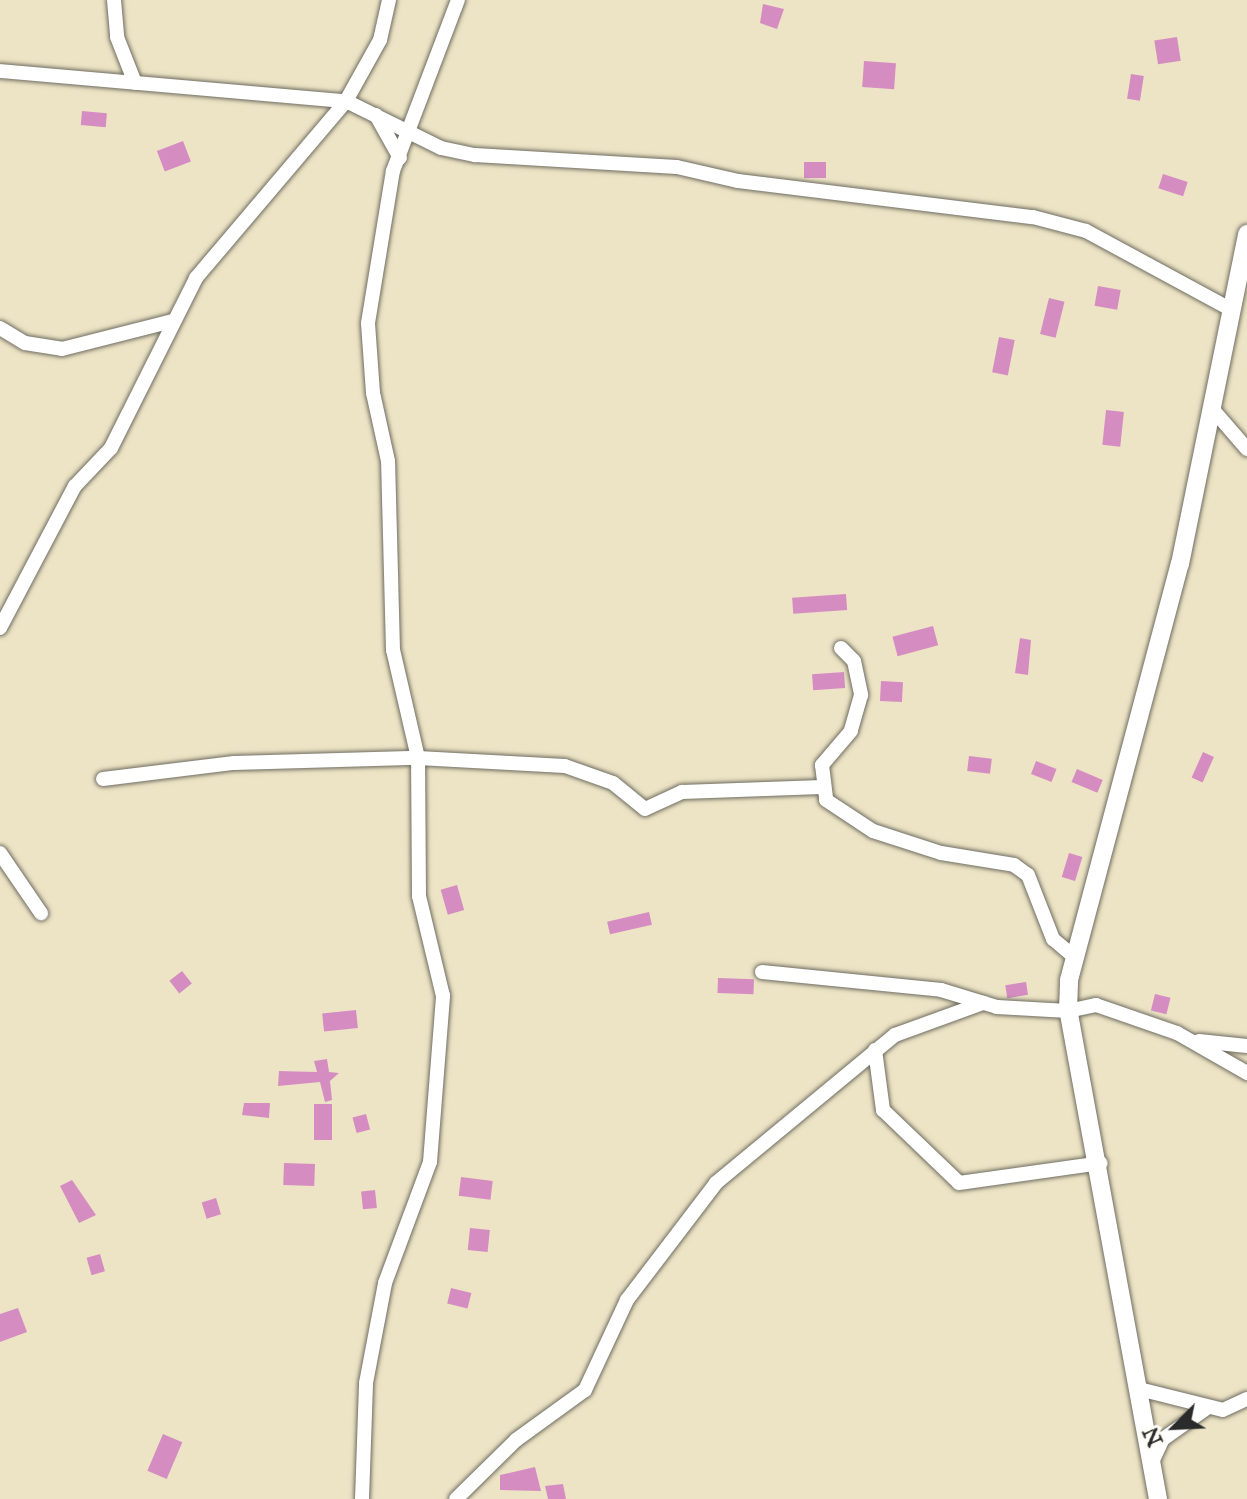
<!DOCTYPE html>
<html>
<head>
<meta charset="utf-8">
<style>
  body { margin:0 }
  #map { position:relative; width:1247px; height:1499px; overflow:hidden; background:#ede4c5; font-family:"IM FELL Great Primer",serif }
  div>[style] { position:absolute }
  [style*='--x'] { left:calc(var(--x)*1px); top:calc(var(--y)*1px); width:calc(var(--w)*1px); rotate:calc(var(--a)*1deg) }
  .building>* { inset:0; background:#d58dc1; transform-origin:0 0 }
  .roads { filter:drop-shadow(0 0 2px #6f6c61) drop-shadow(0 0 2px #6f6c61) }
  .minor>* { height:14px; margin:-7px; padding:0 7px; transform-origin:7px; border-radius:7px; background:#fff }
  .major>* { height:18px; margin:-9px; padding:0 9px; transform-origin:9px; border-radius:9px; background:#fff }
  span { translate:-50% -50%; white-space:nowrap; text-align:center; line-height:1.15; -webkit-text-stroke:7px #fdfcf7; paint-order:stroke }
  .north { position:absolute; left:1135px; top:1387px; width:80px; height:80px; -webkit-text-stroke:6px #fdfcf7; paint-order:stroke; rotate:246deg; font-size:22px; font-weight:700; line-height:32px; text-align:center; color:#2b2b2b }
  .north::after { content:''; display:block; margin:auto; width:28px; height:36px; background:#2b2b2b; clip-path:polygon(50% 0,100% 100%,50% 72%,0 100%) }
</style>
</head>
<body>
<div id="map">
  <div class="building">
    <div style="clip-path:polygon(763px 4px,784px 9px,777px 29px,760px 23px)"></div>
    <div style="left:1177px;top:37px;width:24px;height:23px;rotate:81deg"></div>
    <div style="left:864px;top:61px;width:32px;height:26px;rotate:4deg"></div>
    <div style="left:1131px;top:74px;width:13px;height:25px;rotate:9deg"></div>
    <div style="left:82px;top:111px;width:25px;height:14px;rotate:5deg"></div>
    <div style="left:183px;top:141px;width:22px;height:28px;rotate:69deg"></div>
    <div style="left:804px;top:162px;width:22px;height:16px"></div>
    <div style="left:1163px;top:174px;width:26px;height:15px;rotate:18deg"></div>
    <div style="left:1098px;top:286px;width:23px;height:20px;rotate:10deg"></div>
    <div style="left:1049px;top:298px;width:16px;height:37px;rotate:14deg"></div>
    <div style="left:999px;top:337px;width:16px;height:36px;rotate:11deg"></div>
    <div style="left:1106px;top:410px;width:18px;height:35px;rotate:6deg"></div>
    <div style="left:846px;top:594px;width:16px;height:54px;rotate:86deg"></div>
    <div style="left:933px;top:626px;width:20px;height:42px;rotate:75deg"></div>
    <div style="clip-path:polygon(1020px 638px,1031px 640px,1028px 675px,1015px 673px)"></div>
    <div style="left:844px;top:672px;width:16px;height:32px;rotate:86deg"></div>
    <div style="left:881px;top:681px;width:22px;height:20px;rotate:3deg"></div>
    <div style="left:1203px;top:752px;width:12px;height:28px;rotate:24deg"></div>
    <div style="left:969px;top:756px;width:23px;height:15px;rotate:7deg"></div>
    <div style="left:1036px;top:761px;width:22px;height:14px;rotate:21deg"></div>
    <div style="left:1077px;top:769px;width:28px;height:14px;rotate:23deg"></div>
    <div style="left:1069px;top:853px;width:14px;height:25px;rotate:17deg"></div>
    <div style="left:457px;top:885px;width:26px;height:17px;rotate:74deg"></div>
    <div style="left:649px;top:912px;width:13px;height:43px;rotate:77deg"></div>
    <div style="left:182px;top:971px;width:16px;height:16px;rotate:52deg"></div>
    <div style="left:718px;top:978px;width:36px;height:15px;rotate:2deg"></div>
    <div style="left:1026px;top:982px;width:13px;height:21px;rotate:81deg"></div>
    <div style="left:1155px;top:994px;width:16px;height:17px;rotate:14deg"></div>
    <div style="left:356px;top:1010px;width:18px;height:34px;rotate:84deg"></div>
    <div style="clip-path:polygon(327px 1059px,329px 1072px,339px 1073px,330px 1081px,332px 1100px,325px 1102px,320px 1082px,278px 1086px,279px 1071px,317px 1072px,314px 1061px)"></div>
    <div style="clip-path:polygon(244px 1103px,270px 1103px,269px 1118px,242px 1115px)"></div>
    <div style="left:314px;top:1104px;width:18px;height:36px"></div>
    <div style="left:366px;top:1114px;width:16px;height:14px;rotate:75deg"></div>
    <div style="left:284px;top:1163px;width:31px;height:22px;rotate:2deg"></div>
    <div style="left:461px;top:1177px;width:32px;height:19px;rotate:7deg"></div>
    <div style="clip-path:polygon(72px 1180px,96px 1215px,79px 1223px,60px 1186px)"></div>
    <div style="left:375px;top:1190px;width:18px;height:14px;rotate:84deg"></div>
    <div style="left:216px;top:1198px;width:17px;height:15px;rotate:73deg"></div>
    <div style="left:470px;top:1228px;width:20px;height:22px;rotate:6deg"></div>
    <div style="left:100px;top:1254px;width:18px;height:14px;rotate:74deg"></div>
    <div style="left:451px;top:1288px;width:21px;height:16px;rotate:14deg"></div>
    <div style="clip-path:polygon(18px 1308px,27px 1332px,0 1342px,0 1314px)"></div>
    <div style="left:163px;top:1434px;width:21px;height:40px;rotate:23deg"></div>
    <div style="clip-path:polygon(535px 1467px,541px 1491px,500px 1490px,500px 1475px)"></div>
    <div style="clip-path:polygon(563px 1484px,566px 1499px,548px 1499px,545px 1486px)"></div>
  </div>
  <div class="roads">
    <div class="minor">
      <div style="--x:114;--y:0;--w:37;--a:85"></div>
      <div style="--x:117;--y:37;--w:49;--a:68.6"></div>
      <div style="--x:0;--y:71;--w:347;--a:5"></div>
      <div style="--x:346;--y:101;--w:106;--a:26.3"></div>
      <div style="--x:441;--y:148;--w:35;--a:12"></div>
      <div style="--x:475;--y:155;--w:202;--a:3.4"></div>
      <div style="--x:677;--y:167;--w:63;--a:12.9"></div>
      <div style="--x:738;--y:181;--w:297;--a:7"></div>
      <div style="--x:1033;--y:217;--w:55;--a:14.8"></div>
      <div style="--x:1086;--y:231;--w:166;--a:28.4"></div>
      <div style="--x:376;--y:115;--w:49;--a:60.8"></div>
      <div style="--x:0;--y:328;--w:29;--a:31"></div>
      <div style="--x:25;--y:343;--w:37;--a:9"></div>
      <div style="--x:62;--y:349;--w:114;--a:-14.2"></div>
      <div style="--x:1215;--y:412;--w:49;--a:49.1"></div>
      <div style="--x:0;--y:628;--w:161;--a:-62.2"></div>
      <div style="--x:75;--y:486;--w:52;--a:-46.5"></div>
      <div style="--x:111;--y:448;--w:190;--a:-63.4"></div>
      <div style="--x:196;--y:278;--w:232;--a:-49.7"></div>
      <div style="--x:346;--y:101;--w:70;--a:-60.9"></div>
      <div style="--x:380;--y:40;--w:41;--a:-77.3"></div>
      <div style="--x:841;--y:648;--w:18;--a:45"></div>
      <div style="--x:854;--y:661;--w:35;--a:78"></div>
      <div style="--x:861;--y:695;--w:37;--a:106"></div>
      <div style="--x:851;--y:731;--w:45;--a:130.5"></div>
      <div style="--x:822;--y:765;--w:35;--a:83"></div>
      <div style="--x:826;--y:800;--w:56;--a:33.4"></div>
      <div style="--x:873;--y:831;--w:71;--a:17.9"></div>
      <div style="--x:941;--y:853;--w:74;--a:9.3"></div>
      <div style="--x:1014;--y:865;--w:17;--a:36"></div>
      <div style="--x:1028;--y:875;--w:69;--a:68.7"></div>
      <div style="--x:1053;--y:939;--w:25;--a:40"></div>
      <div style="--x:103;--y:779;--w:132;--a:-7"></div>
      <div style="--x:234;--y:763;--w:184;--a:-1.6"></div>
      <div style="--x:418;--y:758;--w:147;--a:3.1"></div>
      <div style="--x:565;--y:766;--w:51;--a:19.5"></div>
      <div style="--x:613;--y:783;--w:41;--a:39.1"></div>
      <div style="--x:645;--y:809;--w:41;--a:-24.7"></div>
      <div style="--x:682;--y:792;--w:140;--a:-2"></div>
      <div style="--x:0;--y:853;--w:73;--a:55.7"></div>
      <div style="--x:762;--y:972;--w:180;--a:5.7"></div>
      <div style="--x:941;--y:990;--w:59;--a:16.9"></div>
      <div style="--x:997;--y:1007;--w:71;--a:3.2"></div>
      <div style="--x:1068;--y:1011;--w:29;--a:-12"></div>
      <div style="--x:1096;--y:1005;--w:86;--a:19.1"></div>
      <div style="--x:1177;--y:1033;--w:81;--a:29.7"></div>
      <div style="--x:1199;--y:1041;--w:48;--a:5.9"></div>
      <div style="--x:875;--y:1050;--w:61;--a:82.4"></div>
      <div style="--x:883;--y:1110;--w:105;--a:43.8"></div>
      <div style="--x:959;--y:1183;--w:143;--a:-8"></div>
      <div style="--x:1143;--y:1390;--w:82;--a:14"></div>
      <div style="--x:1223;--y:1410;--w:26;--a:-25"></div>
      <div style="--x:1153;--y:1460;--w:23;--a:-65"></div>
      <div style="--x:1163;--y:1439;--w:54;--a:-35.2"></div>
      <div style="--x:362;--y:1499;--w:116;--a:-88"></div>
      <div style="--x:366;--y:1383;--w:102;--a:-79.2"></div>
      <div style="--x:385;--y:1283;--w:129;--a:-69.6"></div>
      <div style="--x:430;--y:1162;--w:167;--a:-85.5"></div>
      <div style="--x:443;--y:996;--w:103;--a:-103.5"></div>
      <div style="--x:419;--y:896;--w:138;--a:-90.4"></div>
      <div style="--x:418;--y:758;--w:111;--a:-103"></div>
      <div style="--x:393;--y:650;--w:189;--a:-91.5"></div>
      <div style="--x:388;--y:461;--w:70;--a:-102.4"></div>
      <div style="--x:373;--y:393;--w:70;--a:-94.1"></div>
      <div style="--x:368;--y:323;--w:154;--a:-80.7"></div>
      <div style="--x:393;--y:171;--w:183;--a:-69.2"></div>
      <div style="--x:456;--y:1499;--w:84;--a:-44.5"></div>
      <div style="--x:516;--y:1440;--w:85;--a:-35.9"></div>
      <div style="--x:585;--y:1390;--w:99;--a:-65"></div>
      <div style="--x:627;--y:1300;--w:147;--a:-52.7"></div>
      <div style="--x:716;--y:1183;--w:232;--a:-39.6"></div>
      <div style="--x:895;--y:1035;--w:94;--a:-20"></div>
    </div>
    <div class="major">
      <div style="--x:1158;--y:1499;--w:496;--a:-100.4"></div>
      <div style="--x:1068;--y:1011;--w:31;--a:-88"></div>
      <div style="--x:1069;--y:980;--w:431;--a:-75.1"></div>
      <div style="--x:1180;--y:564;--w:337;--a:-78.5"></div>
    </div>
  </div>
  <div class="north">N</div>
</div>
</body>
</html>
